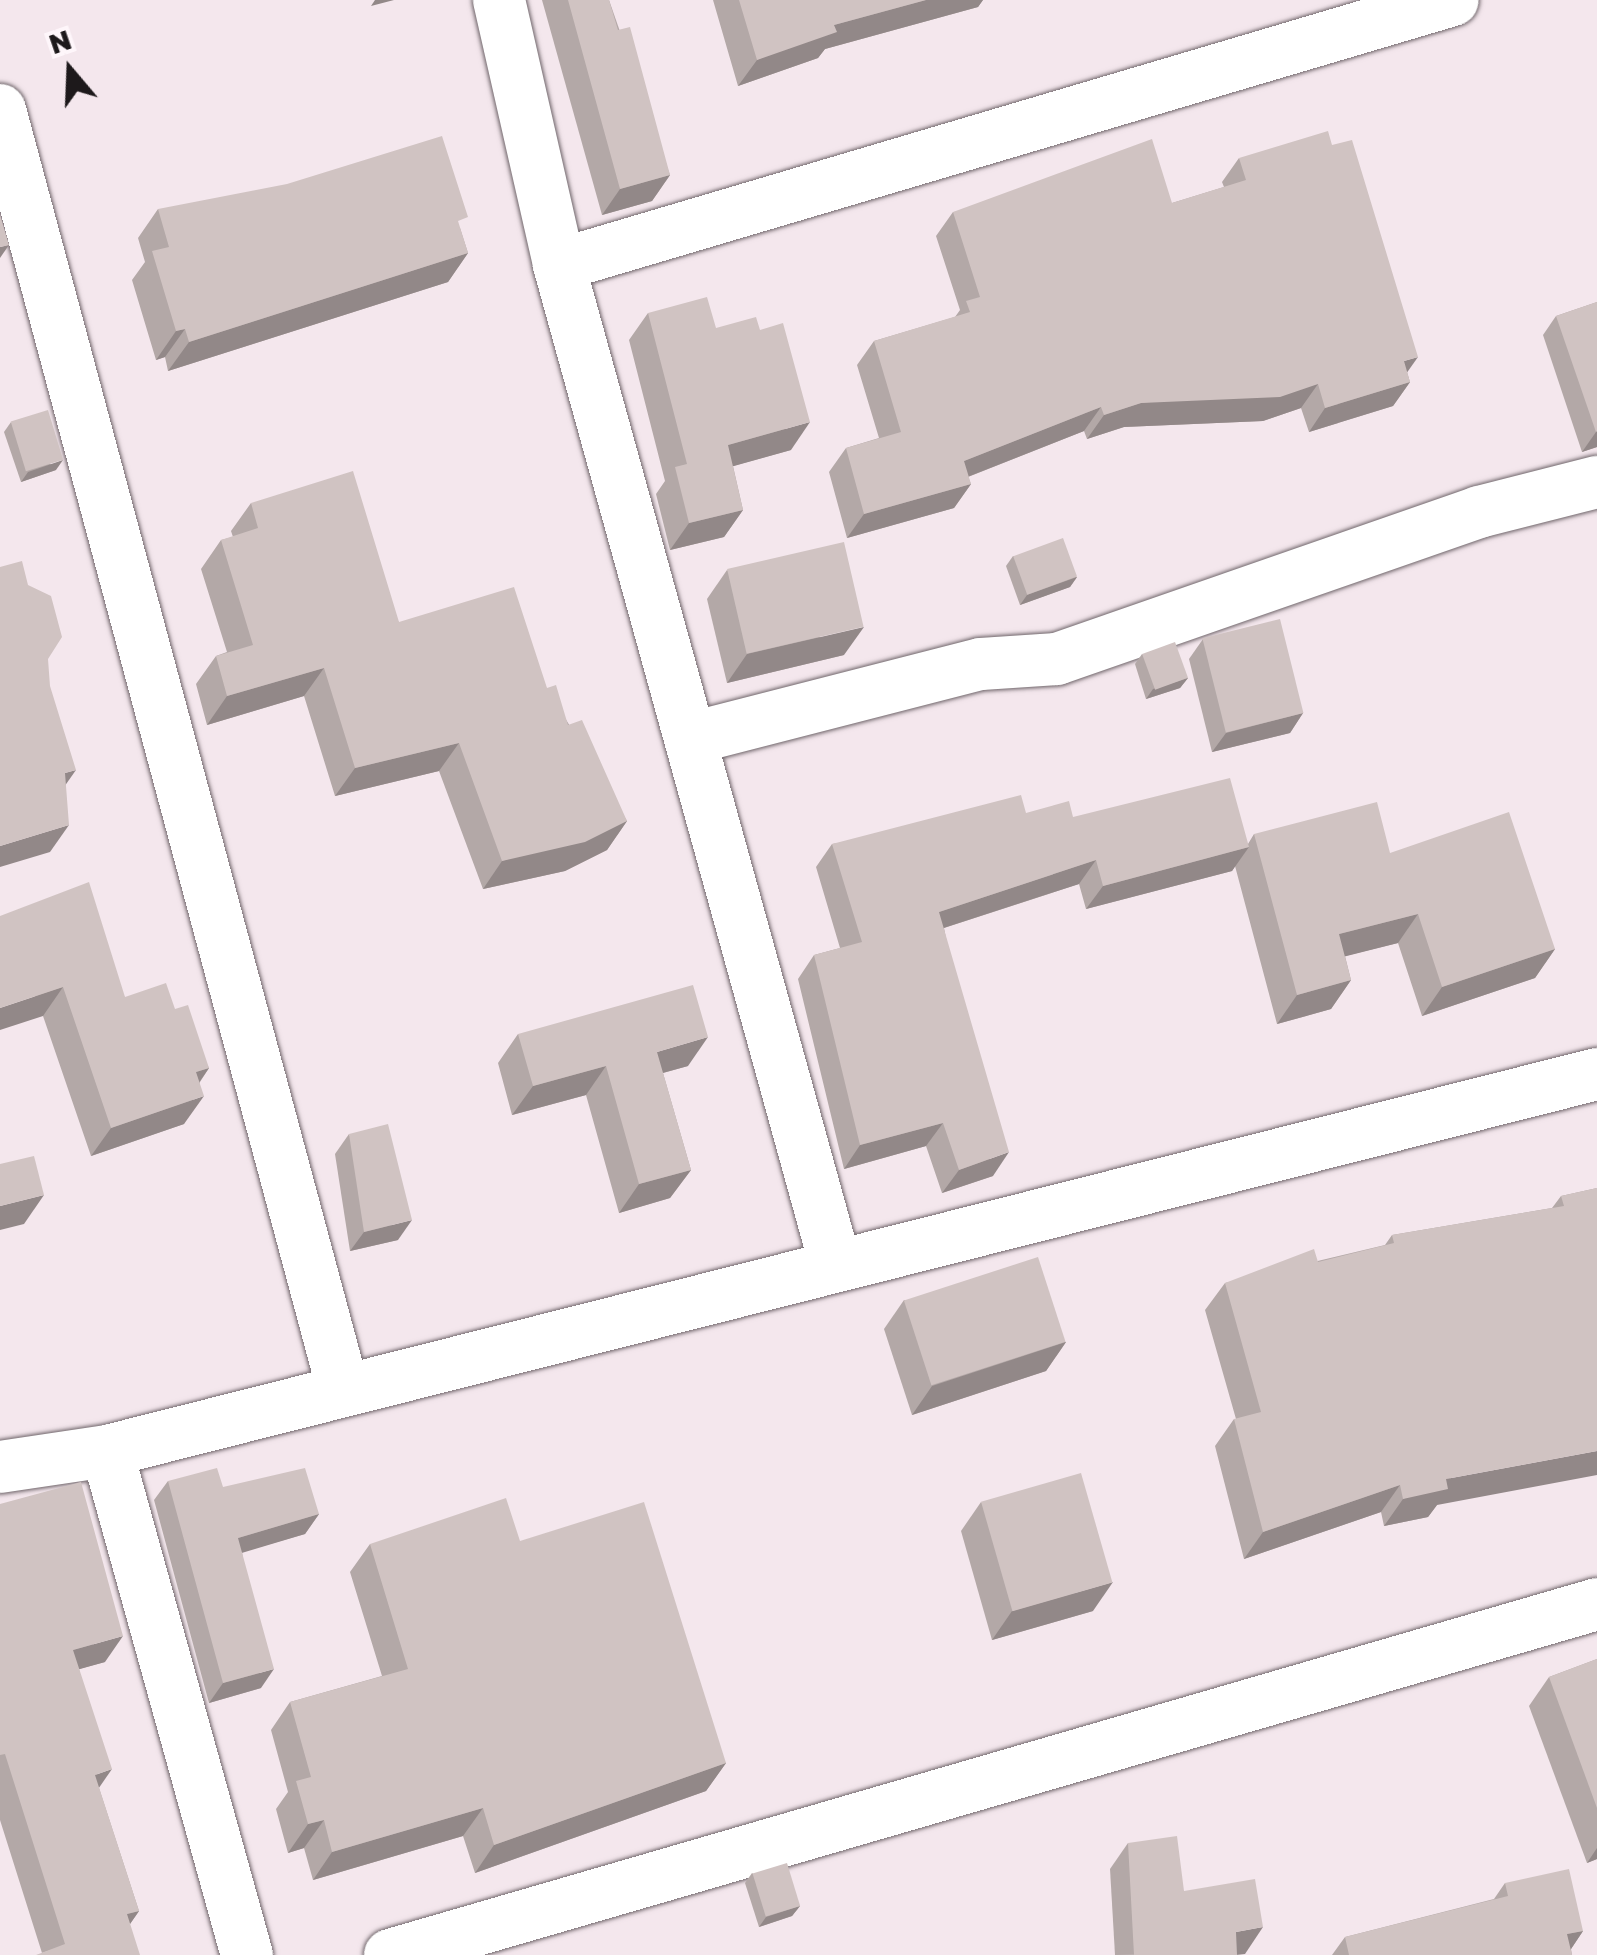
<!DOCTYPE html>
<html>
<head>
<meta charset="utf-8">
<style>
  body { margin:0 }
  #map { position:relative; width:1597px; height:1955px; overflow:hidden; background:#f4e7ed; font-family:"Golos Text",sans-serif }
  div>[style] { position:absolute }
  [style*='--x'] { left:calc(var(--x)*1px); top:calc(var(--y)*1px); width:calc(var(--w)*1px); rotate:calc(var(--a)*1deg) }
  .roads { filter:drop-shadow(0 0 2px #70666b) drop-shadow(0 0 2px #70666b) }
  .minor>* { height:52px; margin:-26px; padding:0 26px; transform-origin:26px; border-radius:26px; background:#fff }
  .wall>* { inset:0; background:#b3a8a7 }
  .shaded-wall>* { inset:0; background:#928888 }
  .building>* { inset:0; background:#d0c3c2; transform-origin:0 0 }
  span { translate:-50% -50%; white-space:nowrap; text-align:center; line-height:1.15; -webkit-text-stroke:8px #fef6fa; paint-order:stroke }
  .north { position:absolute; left:20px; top:20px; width:100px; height:100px; -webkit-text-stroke:8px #fef6fa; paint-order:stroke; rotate:341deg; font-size:28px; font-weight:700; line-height:40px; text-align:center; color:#1d191b }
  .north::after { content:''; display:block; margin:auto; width:35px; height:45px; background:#1d191b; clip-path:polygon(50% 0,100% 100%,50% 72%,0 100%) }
</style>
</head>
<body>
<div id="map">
  <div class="roads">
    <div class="minor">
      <div style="--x:499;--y:0;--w:272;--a:77.2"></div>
      <div style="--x:559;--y:265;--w:1035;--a:74.54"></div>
      <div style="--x:0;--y:110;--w:1324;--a:74.99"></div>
      <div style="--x:559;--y:265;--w:932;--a:-16.51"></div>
      <div style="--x:696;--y:737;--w:294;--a:-14.4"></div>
      <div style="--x:981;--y:664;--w:76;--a:-3.8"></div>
      <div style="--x:1057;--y:659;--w:447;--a:-19.2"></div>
      <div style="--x:1479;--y:512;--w:122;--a:-14.3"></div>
      <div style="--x:107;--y:1451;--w:523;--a:74.48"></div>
      <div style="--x:0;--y:1467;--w:108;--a:-8.5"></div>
      <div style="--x:107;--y:1451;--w:1537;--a:-14.2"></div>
      <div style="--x:390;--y:1955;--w:1257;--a:-16.21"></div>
    </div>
  </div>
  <div class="wall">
    <div style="clip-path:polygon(542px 0,609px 0,670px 175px,652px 201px,602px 215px)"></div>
    <div style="clip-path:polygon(713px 0,983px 0,978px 7px,825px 49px,818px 58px,738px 86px)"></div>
    <div style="clip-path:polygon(1239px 158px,1407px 372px,1410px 382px,1393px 406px,1309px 432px,1301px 408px,1263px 421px,1124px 427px,1087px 439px,1084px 431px,968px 477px,971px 484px,954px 508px,847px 538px,829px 472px,846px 448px,879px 438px,857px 365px,874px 341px,955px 317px,960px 310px,936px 236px,953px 212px,1172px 203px,1224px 187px,1222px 182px)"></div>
    <div style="clip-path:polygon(158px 209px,460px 228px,468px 253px,448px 282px,168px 371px,165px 357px,156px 360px,132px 280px,145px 262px,138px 238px)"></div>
    <div style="clip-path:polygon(1597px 302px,1597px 447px,1582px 452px,1543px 335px,1556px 316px)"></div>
    <div style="clip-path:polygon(648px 313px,716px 328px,760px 330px,791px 450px,733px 466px,743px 510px,724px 537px,670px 550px,656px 494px,665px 481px,629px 340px)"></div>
    <div style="clip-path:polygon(11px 422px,56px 470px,21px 482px,4px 432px)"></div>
    <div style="clip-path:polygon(251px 503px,399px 622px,547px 688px,627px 821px,607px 850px,565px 871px,483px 889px,439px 771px,335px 796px,304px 696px,207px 725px,196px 684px,216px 656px,227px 652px,201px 569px,221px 540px,233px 537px,231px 531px)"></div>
    <div style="clip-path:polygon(1013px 556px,1077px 577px,1070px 587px,1020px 605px,1006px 566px)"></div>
    <div style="clip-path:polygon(727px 570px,844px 655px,727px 683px,707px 599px)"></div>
    <div style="clip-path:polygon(1203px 639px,1303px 713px,1290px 733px,1212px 752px,1189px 659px)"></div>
    <div style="clip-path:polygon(1142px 654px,1188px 678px,1180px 688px,1146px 699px,1135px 664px)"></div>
    <div style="clip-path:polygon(1026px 813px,1248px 844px,1254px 834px,1390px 853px,1555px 949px,1535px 978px,1422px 1016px,1398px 943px,1345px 956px,1351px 980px,1331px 1009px,1277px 1024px,1235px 866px,1232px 871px,1086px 909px,1079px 884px,944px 928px,993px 1176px,942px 1193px,926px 1146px,844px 1169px,798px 979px,814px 955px,840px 948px,816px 867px,832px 844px)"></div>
    <div style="clip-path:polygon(0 916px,125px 997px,175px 1009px,209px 1068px,200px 1082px,184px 1124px,91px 1156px,43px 1016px)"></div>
    <div style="clip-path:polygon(518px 1034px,688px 1066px,663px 1073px,691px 1170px,670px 1198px,619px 1213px,586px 1095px,512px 1115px,498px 1063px)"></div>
    <div style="clip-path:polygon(349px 1134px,398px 1240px,350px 1251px,335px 1154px)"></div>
    <div style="clip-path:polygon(1597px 1188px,1437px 1505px,1428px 1517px,1384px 1526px,1381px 1512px,1244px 1559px,1215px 1446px,1234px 1419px,1236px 1419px,1205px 1310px,1225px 1283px,1385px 1245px,1392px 1235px,1552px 1208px,1561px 1196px)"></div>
    <div style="clip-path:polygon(904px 1300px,1066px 1342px,1046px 1371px,912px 1415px,884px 1329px)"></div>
    <div style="clip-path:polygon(168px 1481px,223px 1487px,319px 1514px,305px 1534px,242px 1552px,261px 1688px,209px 1703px,154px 1500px)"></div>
    <div style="clip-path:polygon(981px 1502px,1093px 1611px,992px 1640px,961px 1531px)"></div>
    <div style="clip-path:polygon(0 1504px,105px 1662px,79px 1669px,99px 1788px,139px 1911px,130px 1924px,42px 1953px,0 1820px)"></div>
    <div style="clip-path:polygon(520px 1541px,726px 1763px,706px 1791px,475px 1873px,463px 1836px,313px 1880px,304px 1848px,288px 1853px,276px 1809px,288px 1792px,271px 1730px,290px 1702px,382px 1676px,350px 1572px,370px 1544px)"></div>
    <div style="clip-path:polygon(1597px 1659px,1597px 1859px,1587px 1863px,1529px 1706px,1549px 1677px)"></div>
    <div style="clip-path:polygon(1128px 1843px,1184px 1891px,1245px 1954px,1115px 1955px,1110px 1869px)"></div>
    <div style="clip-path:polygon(752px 1873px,800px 1906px,792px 1916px,759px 1927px,745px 1883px)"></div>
    <div style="clip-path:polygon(1505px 1883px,1583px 1931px,1571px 1949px,1572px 1955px,1332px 1955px,1345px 1937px,1494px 1899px)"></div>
  </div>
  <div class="shaded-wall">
    <div style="clip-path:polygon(375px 0,394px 0,371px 6px)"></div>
    <div style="clip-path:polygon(926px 0,983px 0,978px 7px,825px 49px,818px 58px,738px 86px,757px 60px,834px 25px)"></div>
    <div style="clip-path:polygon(670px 175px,652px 201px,602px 215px,620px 189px)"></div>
    <div style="clip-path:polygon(9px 245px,0 258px,0 247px)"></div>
    <div style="clip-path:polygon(468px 253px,448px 282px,168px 371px,189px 342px)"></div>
    <div style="clip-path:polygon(185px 329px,165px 357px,156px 360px,176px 331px)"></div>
    <div style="clip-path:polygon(1418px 357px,1401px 381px,1404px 361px)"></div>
    <div style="clip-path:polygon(1410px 382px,1393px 406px,1309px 432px,1325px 408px)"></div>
    <div style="clip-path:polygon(1318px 384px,1301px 408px,1263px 421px,1124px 427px,1087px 439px,1104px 415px,1141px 403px)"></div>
    <div style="clip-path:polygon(1101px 407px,1084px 431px,947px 485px,964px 461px)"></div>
    <div style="clip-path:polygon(810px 422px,791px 450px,709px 473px,728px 445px)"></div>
    <div style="clip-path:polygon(1597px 431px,1597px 447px,1582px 452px,1596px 432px)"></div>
    <div style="clip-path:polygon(63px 460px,56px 470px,21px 482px,28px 472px)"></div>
    <div style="clip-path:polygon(971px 484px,954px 508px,847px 538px,864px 514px)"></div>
    <div style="clip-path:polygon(743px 510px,724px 537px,670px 550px,689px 523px)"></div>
    <div style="clip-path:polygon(1077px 577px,1070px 587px,1020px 605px,1027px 595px)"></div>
    <div style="clip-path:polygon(864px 627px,844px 655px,727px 683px,747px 654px)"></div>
    <div style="clip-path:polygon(324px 668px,304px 696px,207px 725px,227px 696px)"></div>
    <div style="clip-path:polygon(1188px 678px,1180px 688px,1146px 699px,1153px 689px)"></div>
    <div style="clip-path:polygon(1303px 713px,1290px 733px,1212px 752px,1226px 733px)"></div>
    <div style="clip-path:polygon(459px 743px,439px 771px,335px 796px,355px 768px)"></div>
    <div style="clip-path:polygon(76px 770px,57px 797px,65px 773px)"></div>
    <div style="clip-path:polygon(627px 821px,607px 850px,565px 871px,483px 889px,502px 861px)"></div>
    <div style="clip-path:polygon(69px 825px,50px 852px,0 867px,0 846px)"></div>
    <div style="clip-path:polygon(1249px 847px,1232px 871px,1086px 909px,1103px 886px)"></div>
    <div style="clip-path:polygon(1096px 860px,1079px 884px,922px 935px,939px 912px)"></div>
    <div style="clip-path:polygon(1418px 914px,1398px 943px,1319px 963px,1339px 934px)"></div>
    <div style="clip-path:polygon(1555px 949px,1535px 978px,1422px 1016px,1442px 987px)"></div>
    <div style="clip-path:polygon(1351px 980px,1331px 1009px,1277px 1024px,1297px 995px)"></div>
    <div style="clip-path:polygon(63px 987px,43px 1016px,0 1030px,0 1008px)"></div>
    <div style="clip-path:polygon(708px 1037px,688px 1066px,637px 1080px,657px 1052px)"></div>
    <div style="clip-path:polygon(606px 1066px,586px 1095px,512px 1115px,533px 1086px)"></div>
    <div style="clip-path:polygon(209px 1068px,189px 1097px,196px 1072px)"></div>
    <div style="clip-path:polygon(204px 1096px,184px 1124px,91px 1156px,111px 1128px)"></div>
    <div style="clip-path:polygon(943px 1123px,926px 1146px,844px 1169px,860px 1145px)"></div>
    <div style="clip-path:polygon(1009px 1152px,993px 1176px,942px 1193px,959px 1170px)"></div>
    <div style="clip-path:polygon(691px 1170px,670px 1198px,619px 1213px,639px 1184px)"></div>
    <div style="clip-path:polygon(44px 1195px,24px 1224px,0 1230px,0 1206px)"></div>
    <div style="clip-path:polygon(412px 1220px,398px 1240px,350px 1251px,364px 1232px)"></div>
    <div style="clip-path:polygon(1066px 1342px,1046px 1371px,912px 1415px,932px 1386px)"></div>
    <div style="clip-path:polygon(1597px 1451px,1597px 1475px,1437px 1505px,1428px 1517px,1384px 1526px,1403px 1499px,1446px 1479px)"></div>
    <div style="clip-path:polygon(1400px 1485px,1381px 1512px,1244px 1559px,1263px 1532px)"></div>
    <div style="clip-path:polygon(319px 1514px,305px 1534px,225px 1558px,238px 1538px)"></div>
    <div style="clip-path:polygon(1113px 1582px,1093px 1611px,992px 1640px,1012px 1611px)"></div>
    <div style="clip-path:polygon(123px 1636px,105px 1662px,55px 1676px,73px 1650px)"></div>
    <div style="clip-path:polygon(274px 1669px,261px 1688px,209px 1703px,223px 1683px)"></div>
    <div style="clip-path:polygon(726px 1763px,706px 1791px,475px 1873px,494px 1845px)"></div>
    <div style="clip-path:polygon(112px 1769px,94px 1795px,95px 1775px)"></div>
    <div style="clip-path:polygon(483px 1808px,463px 1836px,313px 1880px,332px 1852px)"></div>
    <div style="clip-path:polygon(324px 1820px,304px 1848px,288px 1853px,308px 1824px)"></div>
    <div style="clip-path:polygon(1597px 1848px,1597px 1859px,1587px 1863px)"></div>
    <div style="clip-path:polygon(800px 1906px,792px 1916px,759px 1927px,766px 1917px)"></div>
    <div style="clip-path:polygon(139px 1911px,121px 1937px,127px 1914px)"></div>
    <div style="clip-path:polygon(1263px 1927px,1245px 1954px,1236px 1955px,1236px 1932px)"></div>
    <div style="clip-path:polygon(1583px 1931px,1567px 1955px,1567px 1934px)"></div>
  </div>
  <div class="building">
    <div style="clip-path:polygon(568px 0,609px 0,618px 30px,630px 27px,670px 175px,620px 189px)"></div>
    <div style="clip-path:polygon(739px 0,926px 0,834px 25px,837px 32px,757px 60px)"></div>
    <div style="clip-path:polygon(1328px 131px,1332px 145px,1352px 140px,1418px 357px,1404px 361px,1410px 382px,1325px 408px,1318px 384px,1280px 397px,1141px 403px,1104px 415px,1101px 407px,964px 461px,971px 484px,864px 514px,846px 448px,901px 432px,874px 341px,970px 312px,966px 301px,980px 297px,953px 212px,1152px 139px,1172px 203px,1246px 180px,1239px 158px)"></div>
    <div style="clip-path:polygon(442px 136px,468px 217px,458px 221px,468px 253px,189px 342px,185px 329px,176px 331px,152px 251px,169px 247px,158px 209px,287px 184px)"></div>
    <div style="clip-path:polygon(0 215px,9px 245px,0 247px)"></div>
    <div style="clip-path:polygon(707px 297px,716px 328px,756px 317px,760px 330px,783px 323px,810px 422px,728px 445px,743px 510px,689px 523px,675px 467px,687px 464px,648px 313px)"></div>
    <div style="clip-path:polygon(1597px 302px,1597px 431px,1596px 432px,1556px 316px)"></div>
    <div style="left:48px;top:410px;width:52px;height:39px;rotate:73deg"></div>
    <div style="clip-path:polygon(353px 471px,399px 622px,514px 587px,547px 688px,556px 685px,568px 725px,582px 720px,627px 821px,585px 842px,502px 861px,459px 743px,355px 768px,324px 668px,227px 696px,216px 656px,253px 645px,221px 540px,258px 528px,251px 503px)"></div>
    <div style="left:1063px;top:538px;width:41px;height:53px;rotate:70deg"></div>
    <div style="left:844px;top:542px;width:87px;height:120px;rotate:77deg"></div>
    <div style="clip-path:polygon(22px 561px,28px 585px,51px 596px,62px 637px,48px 659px,50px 686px,76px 770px,65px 773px,69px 825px,0 846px,0 567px)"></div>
    <div style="left:1280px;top:619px;width:97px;height:80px;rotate:76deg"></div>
    <div style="left:1175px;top:642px;width:38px;height:35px;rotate:70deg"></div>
    <div style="clip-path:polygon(1230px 778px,1249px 847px,1103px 886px,1096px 860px,939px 912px,1009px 1152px,959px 1170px,943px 1123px,860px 1145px,814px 955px,862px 942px,832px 844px,1021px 795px,1026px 813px,1069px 801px,1073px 817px)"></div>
    <div style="clip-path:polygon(1377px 802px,1390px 853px,1509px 812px,1555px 949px,1442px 987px,1418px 914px,1339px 934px,1351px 980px,1297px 995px,1254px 834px)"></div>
    <div style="clip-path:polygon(89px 882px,125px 997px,166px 983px,175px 1009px,188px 1005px,209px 1068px,196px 1072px,204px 1096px,111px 1128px,63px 987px,0 1008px,0 916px)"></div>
    <div style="clip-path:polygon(693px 985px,708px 1037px,657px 1052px,691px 1170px,639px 1184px,606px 1066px,533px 1086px,518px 1034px)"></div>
    <div style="clip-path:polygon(388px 1124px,412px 1220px,364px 1232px,349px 1134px)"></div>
    <div style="clip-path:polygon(34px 1156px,44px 1195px,0 1206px,0 1164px)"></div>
    <div style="clip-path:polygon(1597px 1188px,1597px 1451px,1446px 1479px,1448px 1489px,1403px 1499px,1400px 1485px,1263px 1532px,1234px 1419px,1261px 1412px,1225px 1283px,1314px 1249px,1318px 1262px,1394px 1243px,1392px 1235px,1564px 1206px,1561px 1196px)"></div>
    <div style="left:1038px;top:1257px;width:89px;height:141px;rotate:72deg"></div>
    <div style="clip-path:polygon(217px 1468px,223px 1487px,305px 1468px,319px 1514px,238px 1538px,274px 1669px,223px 1683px,168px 1481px)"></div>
    <div style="left:1081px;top:1473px;width:114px;height:104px;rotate:74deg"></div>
    <div style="clip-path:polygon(81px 1482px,123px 1636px,73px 1650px,112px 1769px,95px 1775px,139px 1911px,127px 1914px,140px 1955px,36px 1955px,65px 1944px,5px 1754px,0 1755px,0 1504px)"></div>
    <div style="clip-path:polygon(506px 1498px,520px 1541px,644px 1502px,726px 1763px,494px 1845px,483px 1808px,332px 1852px,324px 1820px,308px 1824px,296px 1781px,311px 1777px,290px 1702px,408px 1669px,370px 1544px)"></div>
    <div style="clip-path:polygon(1597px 1659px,1597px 1808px,1549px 1677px)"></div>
    <div style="clip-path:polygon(1177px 1836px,1184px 1891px,1255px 1879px,1263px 1927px,1236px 1932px,1237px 1955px,1134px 1955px,1128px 1843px)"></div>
    <div style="left:787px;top:1863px;width:45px;height:36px;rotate:73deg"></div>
    <div style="clip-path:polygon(1569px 1869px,1583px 1931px,1567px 1934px,1572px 1955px,1349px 1955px,1345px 1937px,1508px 1896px,1505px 1883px)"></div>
  </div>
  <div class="north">N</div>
</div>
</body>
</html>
